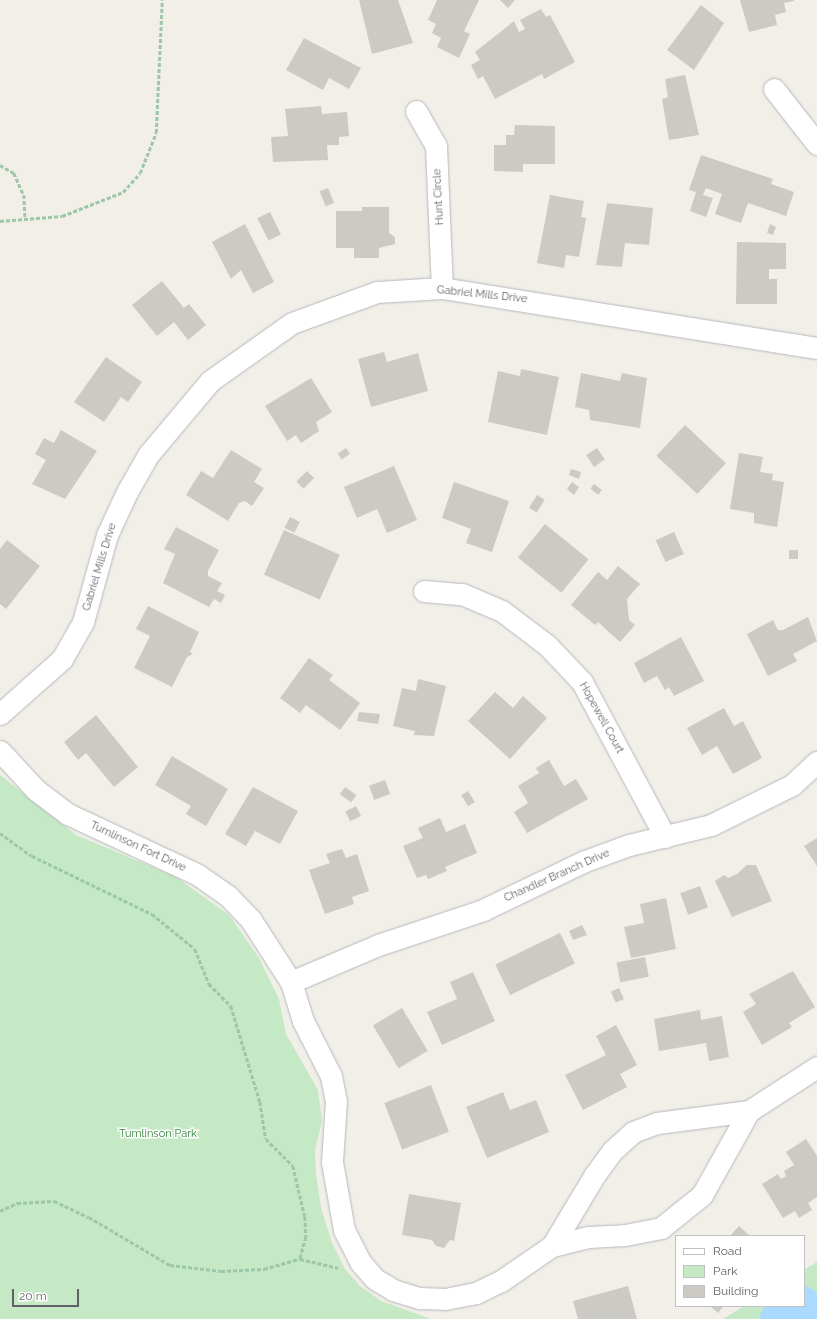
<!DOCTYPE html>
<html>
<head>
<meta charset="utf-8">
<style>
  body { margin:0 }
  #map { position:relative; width:817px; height:1319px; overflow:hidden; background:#f1efe8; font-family:Raleway,sans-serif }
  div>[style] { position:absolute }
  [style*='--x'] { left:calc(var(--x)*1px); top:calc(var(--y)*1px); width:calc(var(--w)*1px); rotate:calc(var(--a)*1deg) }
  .green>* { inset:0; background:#c5e8c5 }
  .river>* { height:40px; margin:-20px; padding:0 20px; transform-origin:20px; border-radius:20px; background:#aadaff }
  .building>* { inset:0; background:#cccac5; transform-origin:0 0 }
  .path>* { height:2.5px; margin-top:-1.25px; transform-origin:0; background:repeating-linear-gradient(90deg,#9cc7a9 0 4px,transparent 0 6px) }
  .roads { filter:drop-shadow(0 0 1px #b5b8bc) drop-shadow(0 0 1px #b5b8bc) }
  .minor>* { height:21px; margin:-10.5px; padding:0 10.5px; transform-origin:10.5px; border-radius:10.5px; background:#fff }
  span { translate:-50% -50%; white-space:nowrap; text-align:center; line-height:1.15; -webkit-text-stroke:3px #fff; paint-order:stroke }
  .street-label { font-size:11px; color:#5f6368 }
  .park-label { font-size:11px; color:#348238 }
  .legend { position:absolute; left:675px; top:1235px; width:130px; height:72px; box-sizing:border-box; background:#fff; border:1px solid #bfc1c3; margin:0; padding:5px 7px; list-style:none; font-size:12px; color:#5f6368 }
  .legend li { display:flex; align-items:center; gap:8px; height:20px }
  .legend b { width:20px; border:1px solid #bfc1c3 }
  .scale { position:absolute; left:12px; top:1289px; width:67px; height:18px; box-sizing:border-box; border:2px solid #5f6368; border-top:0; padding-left:5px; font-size:12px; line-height:14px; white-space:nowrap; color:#5f6368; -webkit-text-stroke:3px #fff; paint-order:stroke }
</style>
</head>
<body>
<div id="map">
  <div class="green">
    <div style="clip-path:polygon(0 775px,76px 835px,176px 877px,229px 915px,259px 958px,279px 999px,286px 1034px,318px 1090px,322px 1121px,315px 1150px,316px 1174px,321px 1208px,332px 1243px,345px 1269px,360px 1286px,381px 1301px,431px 1319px,0 1319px)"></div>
    <div style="clip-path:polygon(817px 1262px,817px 1319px,723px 1319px,744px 1306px,804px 1306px,804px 1270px)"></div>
  </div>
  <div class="river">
    <div style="--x:780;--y:1319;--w:25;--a:-32"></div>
  </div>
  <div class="building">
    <div style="clip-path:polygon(359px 0,398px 0,413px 43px,372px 54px)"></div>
    <div style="clip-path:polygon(437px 0,479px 0,464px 31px,470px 34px,459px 58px,437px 47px,441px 38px,432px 33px,436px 24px,428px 20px)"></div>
    <div style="clip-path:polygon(500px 0,515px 0,508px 8px)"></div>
    <div style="clip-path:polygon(740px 0,794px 0,794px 1px,784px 3px,786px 12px,775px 15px,777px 25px,749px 32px)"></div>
    <div style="clip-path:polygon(701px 5px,724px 23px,694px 70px,667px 50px)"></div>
    <div style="clip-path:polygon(541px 9px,546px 17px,550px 15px,575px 62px,544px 79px,542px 74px,495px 99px,483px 76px,478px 79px,471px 65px,480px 60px,475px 52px,514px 21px,519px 32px,525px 29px,520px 20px)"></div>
    <div style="clip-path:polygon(304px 38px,361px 68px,349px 89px,329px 78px,323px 90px,286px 70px)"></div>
    <div style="clip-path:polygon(685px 75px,699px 135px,669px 140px,662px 99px,668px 97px,665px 79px)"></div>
    <div style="clip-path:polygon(321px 106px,322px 114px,347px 112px,349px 136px,339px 137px,339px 145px,327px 145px,328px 160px,273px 162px,271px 137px,288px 136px,285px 109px)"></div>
    <div style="clip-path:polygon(515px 125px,555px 126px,555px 164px,523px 164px,523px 172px,494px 171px,494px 145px,506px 145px,506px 135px,514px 135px)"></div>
    <div style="clip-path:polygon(701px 155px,773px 179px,771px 184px,794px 192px,786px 216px,748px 203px,741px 223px,715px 214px,722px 194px,706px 188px,703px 195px,713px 198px,706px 217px,690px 211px,696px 192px,689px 190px)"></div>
    <div style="left:328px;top:188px;width:16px;height:9px;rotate:68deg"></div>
    <div style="clip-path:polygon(550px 195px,584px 201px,581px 217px,586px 218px,579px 257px,566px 255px,564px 268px,537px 263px)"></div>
    <div style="clip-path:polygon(607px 203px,653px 208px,649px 245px,625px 243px,622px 267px,596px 265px)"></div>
    <div style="clip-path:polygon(362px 207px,389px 207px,389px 233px,395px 237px,395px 244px,379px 248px,379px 258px,354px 258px,354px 248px,336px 248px,336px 211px,362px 211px)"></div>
    <div style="left:270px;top:212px;width:25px;height:14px;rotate:64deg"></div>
    <div style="clip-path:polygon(245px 224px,274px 282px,253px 293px,241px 270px,231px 279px,212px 242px)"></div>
    <div style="clip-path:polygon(770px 224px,776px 227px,773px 235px,767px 233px)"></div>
    <div style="clip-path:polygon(737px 242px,786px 243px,786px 269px,769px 269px,769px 279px,777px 279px,777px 304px,736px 304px)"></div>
    <div style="clip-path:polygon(162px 281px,184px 308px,189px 304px,206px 325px,188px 340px,174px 322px,157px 336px,132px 305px)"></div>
    <div style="clip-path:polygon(384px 352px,387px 362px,418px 353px,428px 391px,371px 407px,358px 359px)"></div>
    <div style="clip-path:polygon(106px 357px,142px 382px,128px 402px,121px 397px,104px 422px,74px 402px)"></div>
    <div style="clip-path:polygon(521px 369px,559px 377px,547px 435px,488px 422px,498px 371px,520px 376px)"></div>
    <div style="clip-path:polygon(581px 373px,620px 381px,622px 373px,647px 378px,640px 428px,590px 420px,589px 410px,575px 407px)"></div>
    <div style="clip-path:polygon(311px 378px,332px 412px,316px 422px,319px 431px,301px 443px,296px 435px,287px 441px,265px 406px)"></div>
    <div style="left:685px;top:425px;width:56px;height:42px;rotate:43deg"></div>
    <div style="clip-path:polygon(61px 430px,97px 451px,65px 499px,32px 484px,46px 460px,35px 454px,44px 438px,54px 443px)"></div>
    <div style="left:346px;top:448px;width:7px;height:10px;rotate:56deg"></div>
    <div style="left:597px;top:448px;width:14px;height:13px;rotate:56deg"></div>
    <div style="clip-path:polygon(231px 450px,262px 469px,254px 482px,264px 488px,252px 506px,245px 501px,239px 503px,228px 521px,186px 495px,201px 471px,213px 478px)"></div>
    <div style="clip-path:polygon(739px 453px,763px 457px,760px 472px,773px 474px,772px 480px,784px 482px,777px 527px,754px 523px,754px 513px,730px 509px)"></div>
    <div style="clip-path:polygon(394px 466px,417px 520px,387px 533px,377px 509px,357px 518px,344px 487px)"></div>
    <div style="clip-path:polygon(571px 469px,581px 472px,579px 479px,569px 475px)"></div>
    <div style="left:307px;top:471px;width:10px;height:15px;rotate:45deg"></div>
    <div style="clip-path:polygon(454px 482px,509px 501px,492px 552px,466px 543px,471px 529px,442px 518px)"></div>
    <div style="clip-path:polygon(572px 482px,579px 487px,574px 495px,567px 489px)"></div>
    <div style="left:594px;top:484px;width:10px;height:6px;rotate:37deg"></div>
    <div style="left:537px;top:495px;width:9px;height:15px;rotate:32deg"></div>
    <div style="left:290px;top:517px;width:11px;height:12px;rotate:27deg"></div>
    <div style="left:545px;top:524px;width:56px;height:43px;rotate:39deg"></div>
    <div style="clip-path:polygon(176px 527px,219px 550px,208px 571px,208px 576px,222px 583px,217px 591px,225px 595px,221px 603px,214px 599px,209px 607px,163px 583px,175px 554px,164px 549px)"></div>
    <div style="left:284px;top:530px;width:61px;height:49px;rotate:24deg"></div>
    <div style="left:674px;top:532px;width:24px;height:20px;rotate:66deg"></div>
    <div style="clip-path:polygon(7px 540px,40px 566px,6px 609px,0 604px,0 549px)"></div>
    <div style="left:798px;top:550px;width:9px;height:9px;rotate:90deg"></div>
    <div style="clip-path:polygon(618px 566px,640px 584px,627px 599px,629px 620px,635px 625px,620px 642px,598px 622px,595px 625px,571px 605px,598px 572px,607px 580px)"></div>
    <div style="clip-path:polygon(148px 606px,199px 632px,190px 652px,193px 654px,187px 657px,172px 687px,134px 668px,150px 636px,136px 629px)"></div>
    <div style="clip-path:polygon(808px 617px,817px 641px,793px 654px,797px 661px,768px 676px,747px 634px,773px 620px,778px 630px,783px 630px)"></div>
    <div style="clip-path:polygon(681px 637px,704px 681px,674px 696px,669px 687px,665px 690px,657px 676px,644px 683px,634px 663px)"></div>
    <div style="clip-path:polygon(309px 658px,333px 675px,329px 680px,360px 703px,340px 730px,306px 705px,300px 713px,280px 698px)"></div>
    <div style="clip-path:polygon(418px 679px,446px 686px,434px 736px,414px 735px,415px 731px,393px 726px,402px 688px,416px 691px)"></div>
    <div style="clip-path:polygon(495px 692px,513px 708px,523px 696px,547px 718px,510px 759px,468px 721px)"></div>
    <div style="clip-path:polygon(724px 708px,734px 726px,743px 721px,762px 758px,733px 774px,717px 746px,702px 755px,687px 728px)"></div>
    <div style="clip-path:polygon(359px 712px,380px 714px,378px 724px,357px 721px)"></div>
    <div style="clip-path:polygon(96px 715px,138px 767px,114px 787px,86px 753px,78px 760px,64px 742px)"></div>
    <div style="clip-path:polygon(172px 756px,228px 789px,206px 826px,186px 814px,191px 806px,155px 785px)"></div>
    <div style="clip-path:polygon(549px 760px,564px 786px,576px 779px,588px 799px,527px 833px,514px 812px,528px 803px,518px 786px,539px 773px,536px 768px)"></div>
    <div style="left:385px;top:780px;width:15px;height:17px;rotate:70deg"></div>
    <div style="clip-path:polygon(253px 787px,298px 811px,280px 844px,255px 831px,246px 846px,225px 834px)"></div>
    <div style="left:345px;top:787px;width:14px;height:9px;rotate:36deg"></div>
    <div style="left:468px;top:791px;width:13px;height:8px;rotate:58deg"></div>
    <div style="left:356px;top:806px;width:11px;height:12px;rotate:63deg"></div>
    <div style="clip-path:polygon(440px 818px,446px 832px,465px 824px,477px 853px,445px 867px,447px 871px,428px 879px,426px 875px,417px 878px,403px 846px,423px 838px,418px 828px)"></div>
    <div style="clip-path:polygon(817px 838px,817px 866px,804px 846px)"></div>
    <div style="clip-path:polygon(342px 849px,346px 858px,357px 854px,369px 891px,352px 897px,354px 904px,325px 914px,309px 870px,330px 863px,326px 854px)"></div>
    <div style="clip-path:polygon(747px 865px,756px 865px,772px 901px,732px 917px,715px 881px,724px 875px,728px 878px,737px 874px)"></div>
    <div style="left:700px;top:886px;width:23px;height:21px;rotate:70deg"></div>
    <div style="clip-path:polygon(666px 898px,676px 949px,631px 958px,624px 927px,644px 923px,640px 904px)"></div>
    <div style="clip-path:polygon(582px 925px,587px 935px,573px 940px,569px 931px)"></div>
    <div style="left:560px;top:933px;width:34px;height:72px;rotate:64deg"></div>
    <div style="left:645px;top:957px;width:20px;height:29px;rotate:79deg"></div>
    <div style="clip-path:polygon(793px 971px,815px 1007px,789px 1023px,792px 1027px,762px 1045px,743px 1012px,756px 1004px,749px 994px)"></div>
    <div style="clip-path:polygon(473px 972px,495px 1021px,442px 1045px,427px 1012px,457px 999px,450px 982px)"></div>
    <div style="left:619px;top:988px;width:12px;height:9px;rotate:66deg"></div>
    <div style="left:402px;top:1008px;width:50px;height:34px;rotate:59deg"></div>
    <div style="clip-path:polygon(700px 1010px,701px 1020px,722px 1016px,729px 1057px,709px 1061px,706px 1043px,659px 1051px,654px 1019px)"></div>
    <div style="clip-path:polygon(616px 1025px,637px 1065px,620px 1074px,627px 1087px,583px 1110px,565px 1075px,606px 1055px,596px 1036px)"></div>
    <div style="left:431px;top:1085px;width:50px;height:50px;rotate:69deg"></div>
    <div style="clip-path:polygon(503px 1092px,510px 1110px,536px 1100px,549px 1132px,487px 1158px,466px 1107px)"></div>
    <div style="clip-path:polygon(806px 1139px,817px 1156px,817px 1197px,808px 1203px,812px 1210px,799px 1218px,795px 1211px,783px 1218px,762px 1184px,778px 1174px,781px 1179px,786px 1176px,784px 1171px,794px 1165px,786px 1152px)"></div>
    <div style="clip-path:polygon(409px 1194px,461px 1203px,454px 1241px,450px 1240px,444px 1248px,436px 1246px,432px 1240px,402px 1235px)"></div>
    <div style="clip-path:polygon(739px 1226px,750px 1236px,730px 1236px)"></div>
    <div style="clip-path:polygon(628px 1286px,637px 1319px,578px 1319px,573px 1301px)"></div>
    <div style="clip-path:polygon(710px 1306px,722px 1306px,723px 1307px,718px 1313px)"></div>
  </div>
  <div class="path">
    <div style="--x:0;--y:165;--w:16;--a:30"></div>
    <div style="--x:14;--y:173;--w:24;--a:66"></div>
    <div style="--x:24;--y:195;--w:22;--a:87"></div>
    <div style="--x:0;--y:221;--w:62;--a:-4.6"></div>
    <div style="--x:62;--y:216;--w:66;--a:-21.5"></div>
    <div style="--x:123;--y:192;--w:25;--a:-48"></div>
    <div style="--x:140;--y:173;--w:43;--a:-68.2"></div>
    <div style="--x:156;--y:133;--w:133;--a:-87.4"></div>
    <div style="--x:0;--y:833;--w:39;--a:36"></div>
    <div style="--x:32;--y:856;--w:133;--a:25.8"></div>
    <div style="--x:152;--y:914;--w:55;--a:39.1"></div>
    <div style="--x:195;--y:949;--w:38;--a:68"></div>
    <div style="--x:209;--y:984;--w:31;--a:45"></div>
    <div style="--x:231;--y:1006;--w:100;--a:73.2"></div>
    <div style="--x:260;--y:1102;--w:37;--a:81"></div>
    <div style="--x:266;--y:1139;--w:38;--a:45"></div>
    <div style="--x:293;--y:1166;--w:52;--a:76.8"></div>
    <div style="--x:305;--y:1217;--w:20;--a:87"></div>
    <div style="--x:306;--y:1237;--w:23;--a:105"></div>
    <div style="--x:0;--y:1211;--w:19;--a:-25"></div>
    <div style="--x:17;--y:1203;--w:37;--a:-3"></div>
    <div style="--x:54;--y:1201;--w:38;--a:25"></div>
    <div style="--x:89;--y:1217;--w:94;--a:30.7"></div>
    <div style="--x:170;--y:1265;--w:51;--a:6.7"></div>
    <div style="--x:221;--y:1271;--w:43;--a:-2.7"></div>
    <div style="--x:264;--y:1269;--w:37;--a:-16"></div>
    <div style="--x:300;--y:1259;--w:39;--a:13"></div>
  </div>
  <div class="roads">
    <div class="minor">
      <div style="--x:774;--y:89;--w:70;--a:52"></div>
      <div style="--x:416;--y:111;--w:40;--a:60.3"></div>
      <div style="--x:436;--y:146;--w:142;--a:87.6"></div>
      <div style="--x:424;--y:591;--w:38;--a:5"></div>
      <div style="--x:462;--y:594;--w:43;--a:23"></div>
      <div style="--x:502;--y:611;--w:56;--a:37.1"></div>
      <div style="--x:547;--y:645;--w:51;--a:46.6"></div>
      <div style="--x:582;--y:682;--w:176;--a:61.8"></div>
      <div style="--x:0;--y:714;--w:83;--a:-41.6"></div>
      <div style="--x:62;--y:659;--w:43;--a:-60.4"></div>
      <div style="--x:83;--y:622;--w:90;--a:-74.6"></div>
      <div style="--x:107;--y:535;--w:47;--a:-65.1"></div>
      <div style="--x:127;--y:492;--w:43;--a:-60.4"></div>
      <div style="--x:148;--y:455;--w:97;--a:-50"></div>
      <div style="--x:210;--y:381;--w:100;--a:-35.3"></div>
      <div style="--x:292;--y:323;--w:90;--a:-20"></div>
      <div style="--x:377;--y:292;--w:65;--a:-3.5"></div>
      <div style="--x:442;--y:288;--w:380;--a:9.1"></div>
      <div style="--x:0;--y:751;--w:53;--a:47.3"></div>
      <div style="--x:36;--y:790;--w:40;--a:37"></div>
      <div style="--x:68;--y:814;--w:144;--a:25.1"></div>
      <div style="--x:198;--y:875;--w:37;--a:35"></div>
      <div style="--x:228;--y:896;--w:33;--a:46"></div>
      <div style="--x:251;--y:920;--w:74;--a:57.2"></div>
      <div style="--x:291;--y:982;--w:41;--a:72.9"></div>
      <div style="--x:303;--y:1021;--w:62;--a:63"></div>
      <div style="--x:331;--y:1076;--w:25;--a:79"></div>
      <div style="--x:336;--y:1101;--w:61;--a:93.8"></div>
      <div style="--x:332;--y:1162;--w:69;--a:80"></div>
      <div style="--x:344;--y:1230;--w:37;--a:63"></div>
      <div style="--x:361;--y:1263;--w:21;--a:49"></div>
      <div style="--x:375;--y:1279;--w:21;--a:31"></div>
      <div style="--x:393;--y:1290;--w:28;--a:17"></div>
      <div style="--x:420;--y:1298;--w:25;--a:2"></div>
      <div style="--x:445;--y:1299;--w:32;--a:-11"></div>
      <div style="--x:476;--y:1293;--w:28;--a:-26"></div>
      <div style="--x:501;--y:1281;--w:62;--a:-34.5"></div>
      <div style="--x:552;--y:1246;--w:38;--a:-14"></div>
      <div style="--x:589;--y:1237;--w:36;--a:-3"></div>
      <div style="--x:625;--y:1235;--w:37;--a:-11"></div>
      <div style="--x:661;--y:1228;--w:53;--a:-38.8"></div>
      <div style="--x:702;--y:1195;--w:96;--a:-60.8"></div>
      <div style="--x:291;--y:982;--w:95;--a:-23"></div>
      <div style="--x:378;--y:945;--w:111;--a:-18.4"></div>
      <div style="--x:483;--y:910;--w:113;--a:-25.7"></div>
      <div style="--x:585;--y:861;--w:47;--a:-20"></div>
      <div style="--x:629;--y:845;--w:84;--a:-13.7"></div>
      <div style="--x:711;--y:825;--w:90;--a:-26.3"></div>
      <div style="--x:792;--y:785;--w:34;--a:-43"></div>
      <div style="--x:552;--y:1246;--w:82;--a:-59"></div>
      <div style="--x:594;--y:1176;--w:31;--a:-54"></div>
      <div style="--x:612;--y:1151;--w:28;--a:-42"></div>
      <div style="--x:633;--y:1132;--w:26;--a:-21"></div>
      <div style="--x:657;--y:1123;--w:93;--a:-7.4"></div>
      <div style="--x:749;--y:1111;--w:81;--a:-32.9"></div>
    </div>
  </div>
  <div class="street-label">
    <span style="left:439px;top:197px;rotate:-93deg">Hunt Circle</span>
    <span style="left:482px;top:295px;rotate:6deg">Gabriel Mills Drive</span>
    <span style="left:100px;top:567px;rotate:-73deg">Gabriel Mills Drive</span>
    <span style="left:601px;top:718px;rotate:61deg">Hopewell Court</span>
    <span style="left:138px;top:847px;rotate:25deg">Tumlinson Fort Drive</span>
    <span style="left:557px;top:876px;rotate:-24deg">Chandler Branch Drive</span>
  </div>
  <div class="park-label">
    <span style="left:158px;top:1134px">Tumlinson Park</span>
  </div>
  <ul class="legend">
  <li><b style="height:5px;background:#fff"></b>Road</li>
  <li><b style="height:11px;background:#c5e8c5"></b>Park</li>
  <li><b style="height:11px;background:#cccac5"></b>Building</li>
  </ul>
  <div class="scale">20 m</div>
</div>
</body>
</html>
